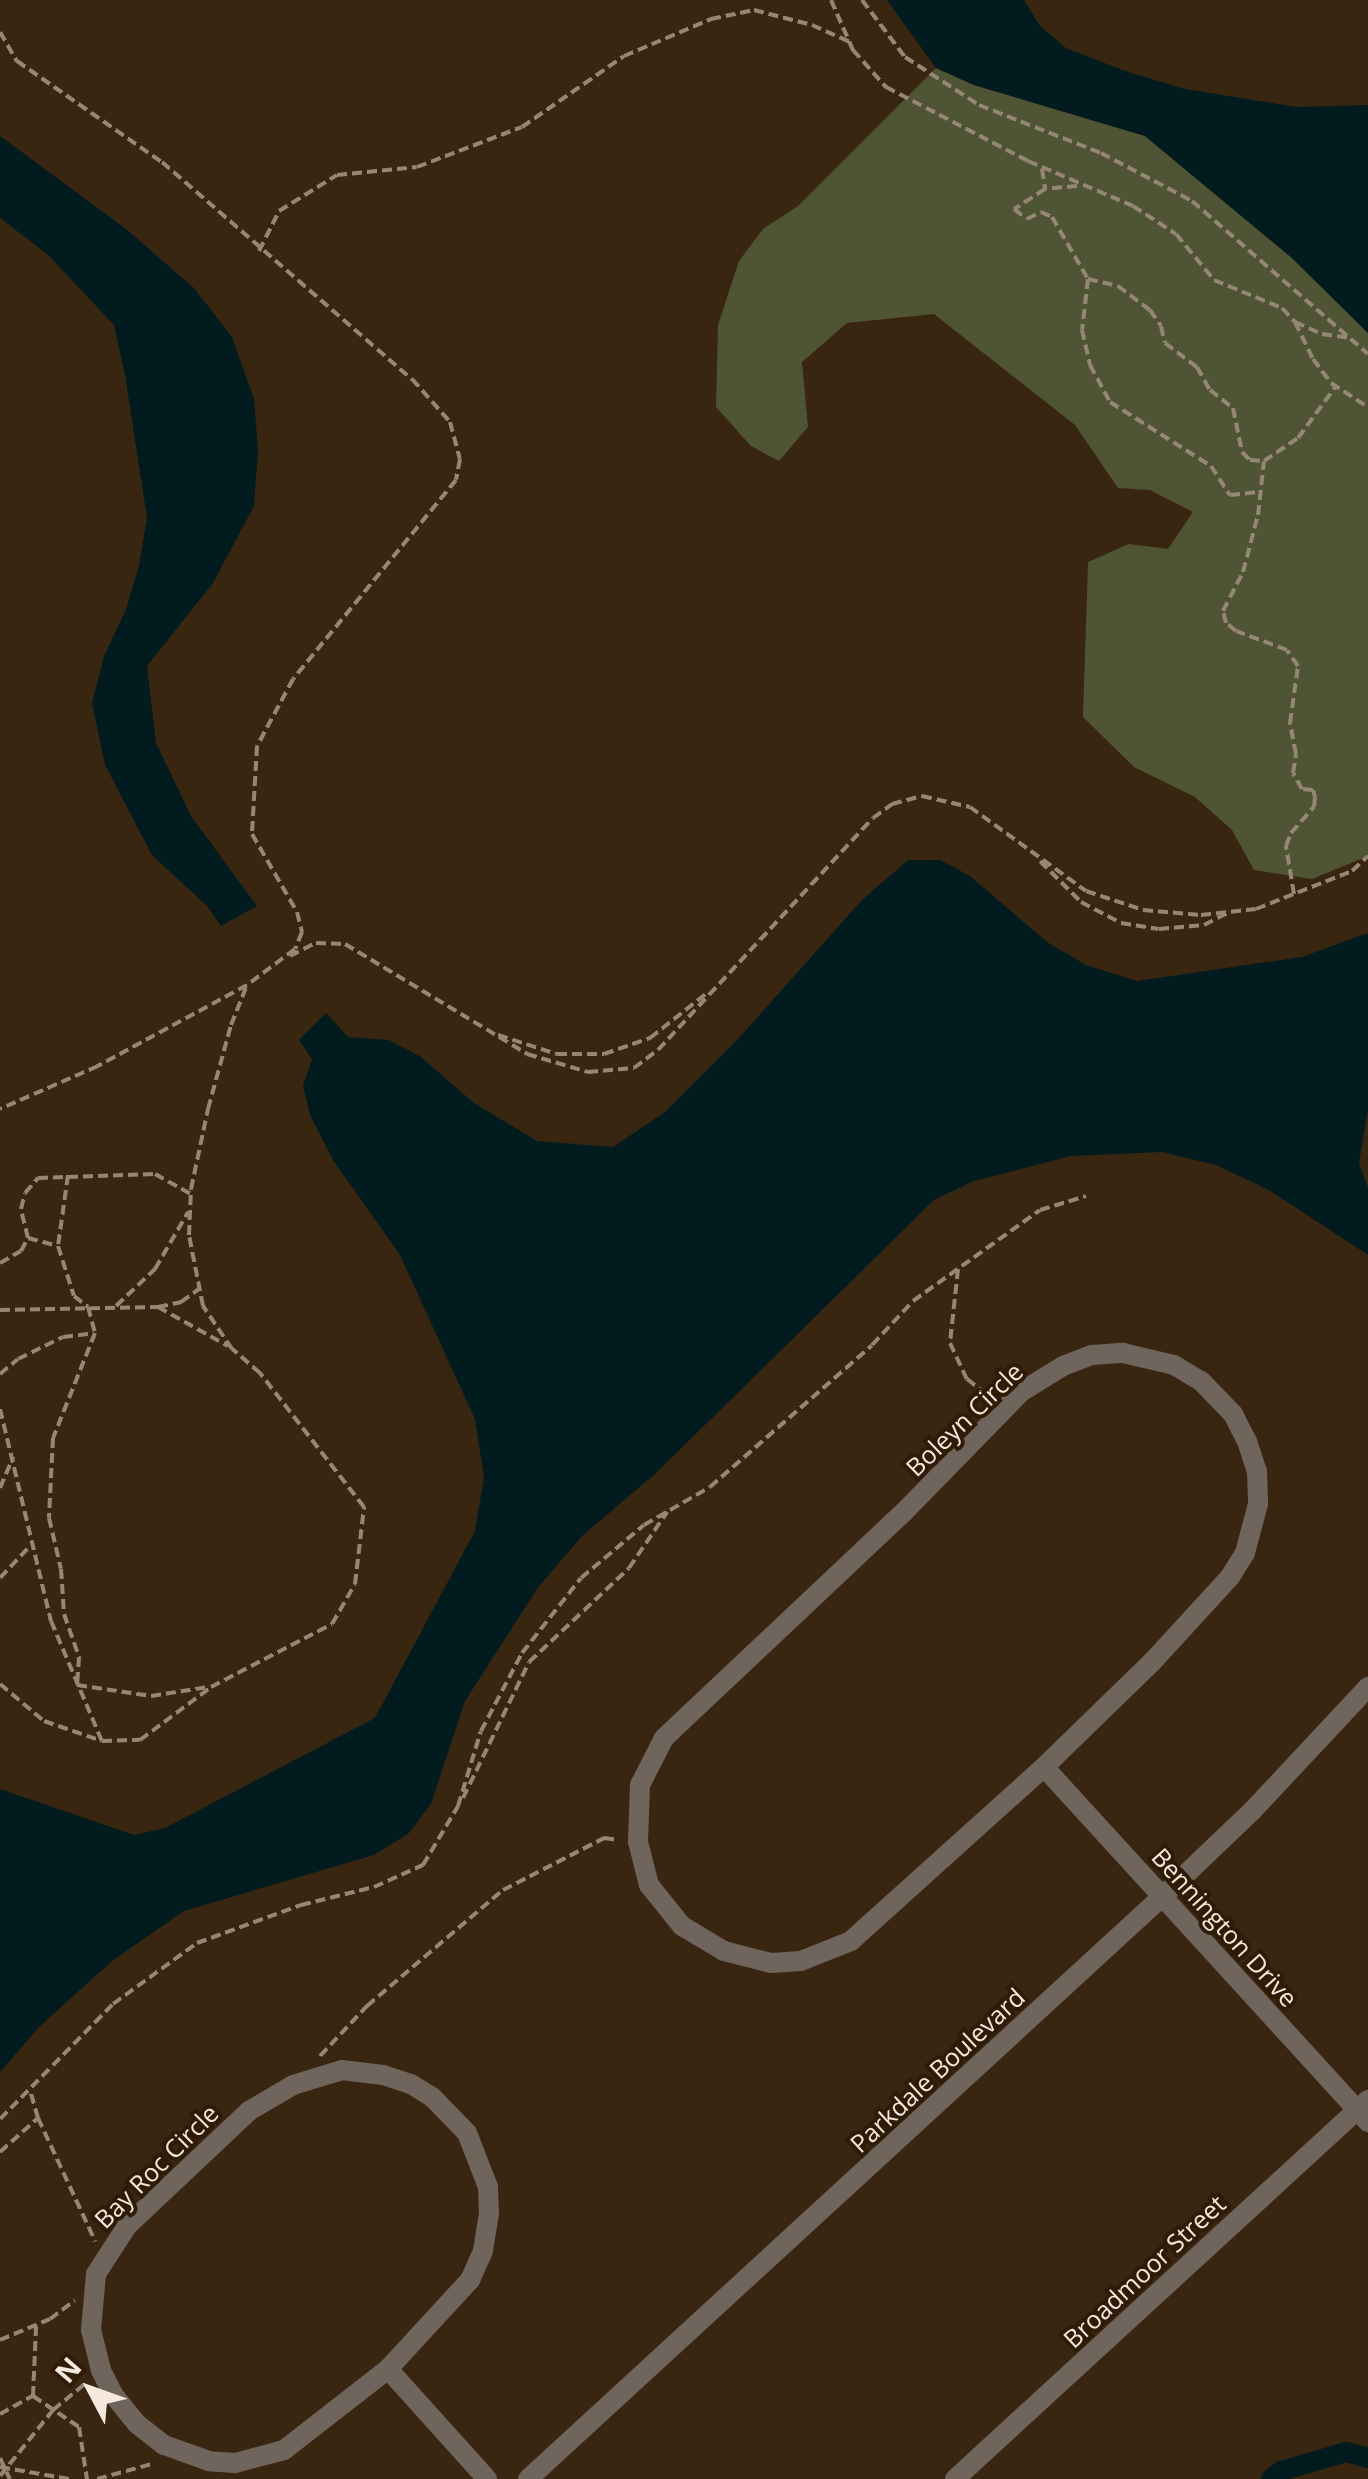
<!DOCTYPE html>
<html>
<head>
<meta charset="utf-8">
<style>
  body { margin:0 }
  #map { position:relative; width:1368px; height:2479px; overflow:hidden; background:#392611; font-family:"Open Sans",sans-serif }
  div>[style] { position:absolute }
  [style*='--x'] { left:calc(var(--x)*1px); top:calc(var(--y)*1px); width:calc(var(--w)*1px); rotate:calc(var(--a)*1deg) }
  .green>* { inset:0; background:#4e5434 }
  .water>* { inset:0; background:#011b1f }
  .canal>* { height:20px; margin:-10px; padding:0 10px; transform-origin:10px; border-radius:10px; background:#011b1f }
  .path>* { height:4px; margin-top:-2px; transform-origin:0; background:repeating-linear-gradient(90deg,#968675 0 10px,transparent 0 15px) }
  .minor>* { height:20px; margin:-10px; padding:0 10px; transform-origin:10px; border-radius:10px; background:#6f655c }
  span { translate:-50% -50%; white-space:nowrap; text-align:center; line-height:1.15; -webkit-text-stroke:8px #2e1c07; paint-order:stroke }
  .street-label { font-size:25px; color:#f5e8dc }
  .north { position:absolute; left:40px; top:2339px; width:100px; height:100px; -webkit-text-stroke:8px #2e1c07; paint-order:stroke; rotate:311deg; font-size:28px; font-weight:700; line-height:40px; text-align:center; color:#f5e8dc }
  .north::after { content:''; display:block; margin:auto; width:35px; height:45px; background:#f5e8dc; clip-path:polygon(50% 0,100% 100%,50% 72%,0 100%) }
</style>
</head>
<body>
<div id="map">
  <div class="green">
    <div style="clip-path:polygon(936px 68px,974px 85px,1145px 136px,1292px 258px,1368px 333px,1368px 856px,1312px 879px,1254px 870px,1232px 830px,1195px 797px,1134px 767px,1083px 717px,1088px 562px,1129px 544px,1168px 549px,1193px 512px,1150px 490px,1118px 488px,1075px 425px,934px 314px,847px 323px,802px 362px,808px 427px,779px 461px,751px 446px,716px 407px,718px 325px,739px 261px,763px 229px,798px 206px)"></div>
  </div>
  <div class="water">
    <div style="clip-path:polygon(887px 0,1024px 0,1040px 26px,1066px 48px,1125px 71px,1185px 89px,1297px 107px,1368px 105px,1368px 333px,1292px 258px,1145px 136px,974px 85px,936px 68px)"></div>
    <div style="clip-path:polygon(0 136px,126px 229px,194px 288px,232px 337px,254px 399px,258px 450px,254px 506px,213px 583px,147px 666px,156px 743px,191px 816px,257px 906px,221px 926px,207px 906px,152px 855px,105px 765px,92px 703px,104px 656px,125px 612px,139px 566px,147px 518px,125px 375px,114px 325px,47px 254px,0 218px)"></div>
    <div style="clip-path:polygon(908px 860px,940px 860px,970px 876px,1047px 942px,1086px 965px,1137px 981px,1302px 957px,1368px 933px,1368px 1110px,1359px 1163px,1368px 1188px,1368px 1255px,1269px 1190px,1216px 1165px,1162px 1152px,1071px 1156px,974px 1181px,934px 1200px,655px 1474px,582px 1536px,539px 1586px,465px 1701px,431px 1804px,408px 1834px,374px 1855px,184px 1911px,112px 1961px,39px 2027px,0 2072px,0 1789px,134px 1835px,165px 1828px,375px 1718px,475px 1531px,484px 1477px,475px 1419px,400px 1255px,333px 1160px,310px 1115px,303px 1085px,312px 1059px,299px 1040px,326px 1013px,348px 1037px,389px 1040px,421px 1057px,474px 1103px,537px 1141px,613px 1147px,665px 1112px,737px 1040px,862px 900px)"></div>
  </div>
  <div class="canal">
    <div style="--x:1271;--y:2479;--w:13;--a:-39"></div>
    <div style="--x:1281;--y:2471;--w:68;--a:-16.3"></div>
    <div style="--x:1346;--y:2452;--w:23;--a:15"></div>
  </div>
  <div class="path">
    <div style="--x:831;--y:0;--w:55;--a:66.3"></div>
    <div style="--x:853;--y:50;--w:50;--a:48.3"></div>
    <div style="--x:886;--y:87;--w:160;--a:27.5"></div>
    <div style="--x:1028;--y:161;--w:114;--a:23.2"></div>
    <div style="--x:1133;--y:206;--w:51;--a:33.1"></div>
    <div style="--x:1176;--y:234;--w:60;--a:50.4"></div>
    <div style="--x:1214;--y:280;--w:74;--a:22.4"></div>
    <div style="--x:1282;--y:308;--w:19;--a:47"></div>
    <div style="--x:1295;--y:322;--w:30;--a:24"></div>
    <div style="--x:1322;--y:334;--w:29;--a:8"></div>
    <div style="--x:862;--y:0;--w:71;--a:53"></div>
    <div style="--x:905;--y:57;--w:88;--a:33"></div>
    <div style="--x:979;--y:105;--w:131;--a:21.5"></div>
    <div style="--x:1101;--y:153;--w:103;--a:27.8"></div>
    <div style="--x:1192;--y:201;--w:233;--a:41"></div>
    <div style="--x:0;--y:32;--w:34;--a:60"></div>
    <div style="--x:17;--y:61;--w:177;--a:34.9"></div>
    <div style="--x:162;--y:162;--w:331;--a:41"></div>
    <div style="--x:412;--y:379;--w:57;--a:48.5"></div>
    <div style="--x:450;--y:422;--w:38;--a:75"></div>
    <div style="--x:460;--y:459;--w:21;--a:101"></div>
    <div style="--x:456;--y:480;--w:257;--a:129.3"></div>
    <div style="--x:293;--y:679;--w:76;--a:118.2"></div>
    <div style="--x:257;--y:746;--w:88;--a:93.3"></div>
    <div style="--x:252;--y:834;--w:90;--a:60"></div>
    <div style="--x:297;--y:912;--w:21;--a:76"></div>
    <div style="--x:302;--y:932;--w:18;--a:112"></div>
    <div style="--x:295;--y:949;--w:60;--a:143.1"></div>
    <div style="--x:247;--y:985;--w:170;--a:151.5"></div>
    <div style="--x:98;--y:1066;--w:107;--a:156.3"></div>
    <div style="--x:1042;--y:169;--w:20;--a:81"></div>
    <div style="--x:1077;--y:186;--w:32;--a:175"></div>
    <div style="--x:1045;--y:189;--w:37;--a:147"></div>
    <div style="--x:1014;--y:209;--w:16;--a:38"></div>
    <div style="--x:1027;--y:219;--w:16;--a:-27"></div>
    <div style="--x:1041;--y:212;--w:12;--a:24"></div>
    <div style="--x:1052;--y:217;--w:72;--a:59.9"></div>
    <div style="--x:1088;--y:279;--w:31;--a:13"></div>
    <div style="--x:1118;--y:286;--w:40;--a:37"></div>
    <div style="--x:1150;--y:310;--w:19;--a:55"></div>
    <div style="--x:1161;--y:326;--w:17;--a:77"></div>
    <div style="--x:1165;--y:343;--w:40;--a:37"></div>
    <div style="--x:1197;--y:367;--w:26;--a:61"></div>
    <div style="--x:1210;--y:390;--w:29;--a:38"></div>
    <div style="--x:1233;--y:408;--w:45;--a:78.4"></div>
    <div style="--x:1242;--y:452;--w:11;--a:45"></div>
    <div style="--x:1250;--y:460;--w:14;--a:4"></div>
    <div style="--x:259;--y:251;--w:45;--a:-63.4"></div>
    <div style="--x:279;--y:211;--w:68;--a:-31.8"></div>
    <div style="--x:337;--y:175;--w:80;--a:-5.7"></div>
    <div style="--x:417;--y:167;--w:112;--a:-20.9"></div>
    <div style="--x:522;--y:127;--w:124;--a:-34.8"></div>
    <div style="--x:624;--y:56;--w:95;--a:-23"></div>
    <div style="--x:711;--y:19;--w:44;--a:-11.8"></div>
    <div style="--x:754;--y:10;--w:60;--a:14.5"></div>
    <div style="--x:812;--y:25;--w:42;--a:24.1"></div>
    <div style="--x:1088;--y:279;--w:51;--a:96.7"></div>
    <div style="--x:1082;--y:330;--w:36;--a:77"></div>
    <div style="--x:1090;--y:365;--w:42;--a:61.6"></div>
    <div style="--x:1110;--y:402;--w:120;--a:32.4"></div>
    <div style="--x:1211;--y:466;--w:35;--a:57"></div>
    <div style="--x:1230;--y:495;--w:31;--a:-6"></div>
    <div style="--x:1295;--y:322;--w:41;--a:64.1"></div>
    <div style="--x:1313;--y:359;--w:30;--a:53"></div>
    <div style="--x:1331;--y:383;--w:44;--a:33"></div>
    <div style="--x:1040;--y:861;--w:58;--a:45"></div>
    <div style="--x:1081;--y:902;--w:45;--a:27.7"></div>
    <div style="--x:1121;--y:923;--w:38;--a:9"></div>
    <div style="--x:1159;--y:929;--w:45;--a:-5.1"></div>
    <div style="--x:1204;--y:925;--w:29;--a:-27"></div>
    <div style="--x:1294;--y:894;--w:49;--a:-99.5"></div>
    <div style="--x:1286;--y:846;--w:14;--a:-69"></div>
    <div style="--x:1291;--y:833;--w:35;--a:-49"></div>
    <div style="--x:1314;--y:807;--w:10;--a:-84"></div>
    <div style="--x:1315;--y:797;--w:7;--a:-106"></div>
    <div style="--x:1313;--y:790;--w:11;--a:-175"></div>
    <div style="--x:1302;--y:789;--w:18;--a:-119"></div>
    <div style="--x:1293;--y:773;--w:19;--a:-81"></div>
    <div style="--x:1296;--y:754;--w:32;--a:-101"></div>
    <div style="--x:1290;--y:723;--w:58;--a:-82"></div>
    <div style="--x:1298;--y:666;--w:19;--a:-125"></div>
    <div style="--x:1287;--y:650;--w:54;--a:-159.6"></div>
    <div style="--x:1236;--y:631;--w:13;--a:-141"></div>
    <div style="--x:1226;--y:623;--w:12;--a:-104"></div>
    <div style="--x:1223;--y:611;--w:44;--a:-62.9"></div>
    <div style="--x:1243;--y:572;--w:59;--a:-75.3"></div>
    <div style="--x:1258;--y:515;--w:54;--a:-83.7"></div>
    <div style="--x:1264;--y:461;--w:41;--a:-34.1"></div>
    <div style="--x:1298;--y:438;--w:64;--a:-53.8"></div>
    <div style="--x:290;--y:956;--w:29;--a:-27"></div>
    <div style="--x:316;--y:943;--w:29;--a:2"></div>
    <div style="--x:345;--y:944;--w:213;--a:31.1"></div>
    <div style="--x:527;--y:1054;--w:64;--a:16.4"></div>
    <div style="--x:588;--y:1072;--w:46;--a:-5"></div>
    <div style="--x:634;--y:1068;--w:30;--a:-37"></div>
    <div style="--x:658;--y:1050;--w:316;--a:-47.2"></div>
    <div style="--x:873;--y:818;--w:24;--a:-36"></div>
    <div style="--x:892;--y:804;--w:31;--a:-15"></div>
    <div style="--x:922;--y:796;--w:49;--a:12.9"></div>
    <div style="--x:970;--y:807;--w:143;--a:35.9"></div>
    <div style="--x:1086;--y:891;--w:60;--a:18.4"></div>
    <div style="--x:1143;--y:910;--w:58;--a:4.9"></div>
    <div style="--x:1201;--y:915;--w:55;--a:-6.2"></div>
    <div style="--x:1256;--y:909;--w:103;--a:-21.6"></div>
    <div style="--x:1352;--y:871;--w:22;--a:-43"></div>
    <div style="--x:498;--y:1035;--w:62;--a:17.9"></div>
    <div style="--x:557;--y:1054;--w:47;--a:0"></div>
    <div style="--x:604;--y:1054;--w:49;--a:-19.2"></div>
    <div style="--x:650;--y:1038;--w:73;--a:-38.3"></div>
    <div style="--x:68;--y:1175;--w:72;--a:98"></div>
    <div style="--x:58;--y:1246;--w:52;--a:72.3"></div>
    <div style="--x:74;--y:1296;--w:18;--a:38"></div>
    <div style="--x:88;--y:1307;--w:27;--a:75"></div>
    <div style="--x:95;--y:1333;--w:113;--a:111.8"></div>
    <div style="--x:53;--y:1438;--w:80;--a:92.9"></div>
    <div style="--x:49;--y:1518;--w:52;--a:76.8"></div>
    <div style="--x:61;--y:1569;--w:45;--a:86.2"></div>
    <div style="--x:64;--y:1614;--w:46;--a:70.8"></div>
    <div style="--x:79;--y:1657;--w:28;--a:94"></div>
    <div style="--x:77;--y:1685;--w:75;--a:8.5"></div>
    <div style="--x:151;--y:1696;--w:58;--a:-9"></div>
    <div style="--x:28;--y:1238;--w:30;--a:15"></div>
    <div style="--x:0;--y:1263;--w:24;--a:-30"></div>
    <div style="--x:21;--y:1251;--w:15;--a:-62"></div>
    <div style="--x:28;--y:1238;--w:30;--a:-104"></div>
    <div style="--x:21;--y:1209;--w:16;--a:-76"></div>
    <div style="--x:25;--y:1193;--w:20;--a:-49"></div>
    <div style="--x:38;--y:1178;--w:117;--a:-2"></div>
    <div style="--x:155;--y:1174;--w:41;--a:29.1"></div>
    <div style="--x:958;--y:1269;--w:74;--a:96.2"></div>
    <div style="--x:950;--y:1343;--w:40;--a:65"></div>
    <div style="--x:967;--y:1379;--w:31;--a:38"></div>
    <div style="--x:116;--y:1306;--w:54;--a:-43.5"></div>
    <div style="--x:155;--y:1269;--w:66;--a:-59.9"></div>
    <div style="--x:158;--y:1307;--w:80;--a:29.1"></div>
    <div style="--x:0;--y:1310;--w:158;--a:-1.1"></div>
    <div style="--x:158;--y:1307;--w:24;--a:-12"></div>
    <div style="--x:181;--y:1302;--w:22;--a:-36"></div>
    <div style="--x:0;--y:1374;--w:23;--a:-40"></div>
    <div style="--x:18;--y:1359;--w:50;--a:-26.1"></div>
    <div style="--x:63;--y:1337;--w:31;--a:-7"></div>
    <div style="--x:0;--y:1409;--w:218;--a:76.5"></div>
    <div style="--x:51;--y:1621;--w:130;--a:67"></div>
    <div style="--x:0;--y:1488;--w:34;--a:-67"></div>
    <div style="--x:0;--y:1578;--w:45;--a:-46.8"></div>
    <div style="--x:0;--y:1684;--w:57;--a:40.1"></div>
    <div style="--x:44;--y:1721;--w:61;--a:19"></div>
    <div style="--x:102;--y:1741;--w:38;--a:-2"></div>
    <div style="--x:140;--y:1740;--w:89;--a:-36.7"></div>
    <div style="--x:211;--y:1687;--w:136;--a:-27.5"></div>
    <div style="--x:332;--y:1624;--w:46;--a:-60.1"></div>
    <div style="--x:355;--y:1584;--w:78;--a:-83.3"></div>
    <div style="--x:364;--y:1507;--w:170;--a:-127.8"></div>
    <div style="--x:260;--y:1373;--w:37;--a:-139"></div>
    <div style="--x:232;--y:1349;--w:52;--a:-124"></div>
    <div style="--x:203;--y:1306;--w:72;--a:-101.2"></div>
    <div style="--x:189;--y:1235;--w:46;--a:-87.5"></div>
    <div style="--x:191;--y:1189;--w:82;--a:-78"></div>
    <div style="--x:208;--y:1109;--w:87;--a:-74.7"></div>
    <div style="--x:231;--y:1025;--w:43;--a:-68.2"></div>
    <div style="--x:463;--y:1798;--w:151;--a:-64.1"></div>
    <div style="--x:529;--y:1662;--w:137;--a:-43.2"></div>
    <div style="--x:629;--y:1568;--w:68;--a:-55.8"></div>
    <div style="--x:320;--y:2056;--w:69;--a:-46.8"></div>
    <div style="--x:367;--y:2006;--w:179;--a:-40.5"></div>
    <div style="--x:503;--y:1890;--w:114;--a:-27.2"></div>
    <div style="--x:604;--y:1838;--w:15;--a:8"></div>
    <div style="--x:38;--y:2118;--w:136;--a:65.1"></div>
    <div style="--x:0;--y:2119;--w:161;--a:-45.5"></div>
    <div style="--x:113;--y:2004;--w:104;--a:-36"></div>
    <div style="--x:197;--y:1943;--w:111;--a:-20.1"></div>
    <div style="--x:301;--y:1905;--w:75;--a:-13.9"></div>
    <div style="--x:374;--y:1887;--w:54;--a:-24.2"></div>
    <div style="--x:423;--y:1865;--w:69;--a:-59.3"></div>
    <div style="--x:458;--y:1806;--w:78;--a:-73"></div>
    <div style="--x:481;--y:1731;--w:88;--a:-62.3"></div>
    <div style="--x:522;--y:1653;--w:95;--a:-51.8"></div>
    <div style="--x:581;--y:1578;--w:82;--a:-40.1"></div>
    <div style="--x:644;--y:1525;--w:76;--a:-29.9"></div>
    <div style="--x:710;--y:1487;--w:215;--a:-41.2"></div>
    <div style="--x:872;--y:1345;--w:60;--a:-47"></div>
    <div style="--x:913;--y:1301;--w:156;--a:-35.6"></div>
    <div style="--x:1040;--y:1210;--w:48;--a:-16.9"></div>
    <div style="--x:0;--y:2152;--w:51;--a:-41.8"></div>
    <div style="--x:38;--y:2118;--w:29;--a:-106"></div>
    <div style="--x:0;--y:2340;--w:54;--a:-22.8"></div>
    <div style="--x:50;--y:2319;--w:31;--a:-37"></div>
    <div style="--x:33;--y:2396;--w:70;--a:-87.5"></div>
    <div style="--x:0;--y:2414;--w:38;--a:-29"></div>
    <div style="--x:33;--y:2396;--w:55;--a:34"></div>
    <div style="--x:79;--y:2427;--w:53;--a:81.3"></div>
    <div style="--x:0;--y:2458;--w:23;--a:65"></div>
    <div style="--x:0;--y:2467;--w:70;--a:9.9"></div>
    <div style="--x:0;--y:2476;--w:85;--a:-51.2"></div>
    <div style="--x:53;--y:2410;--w:43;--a:-39.3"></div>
    <div style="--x:97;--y:2479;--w:60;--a:-15.4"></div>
  </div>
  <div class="minor">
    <div style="--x:1123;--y:1353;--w:52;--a:13.2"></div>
    <div style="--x:1174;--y:1365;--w:31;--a:31"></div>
    <div style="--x:1201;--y:1381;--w:46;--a:45.9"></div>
    <div style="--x:1233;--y:1414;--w:30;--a:63"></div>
    <div style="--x:1247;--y:1441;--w:32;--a:72"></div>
    <div style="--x:1257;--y:1471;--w:33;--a:88"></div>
    <div style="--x:1258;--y:1504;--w:51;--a:104.9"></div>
    <div style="--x:1245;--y:1553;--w:28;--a:122"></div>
    <div style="--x:1230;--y:1577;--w:115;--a:132.5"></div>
    <div style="--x:1152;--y:1662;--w:151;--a:135.8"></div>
    <div style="--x:1044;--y:1767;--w:260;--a:138"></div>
    <div style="--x:851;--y:1941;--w:54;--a:158.2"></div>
    <div style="--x:801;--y:1961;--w:30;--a:176"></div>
    <div style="--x:771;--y:1963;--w:49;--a:-165.7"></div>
    <div style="--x:724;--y:1951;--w:49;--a:-149.2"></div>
    <div style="--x:682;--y:1926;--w:53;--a:-128.8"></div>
    <div style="--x:649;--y:1885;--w:44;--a:-104.3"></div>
    <div style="--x:638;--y:1842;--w:57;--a:-88"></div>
    <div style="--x:640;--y:1785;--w:53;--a:-62.9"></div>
    <div style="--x:664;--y:1738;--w:325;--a:-43.3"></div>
    <div style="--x:901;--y:1515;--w:172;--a:-45.7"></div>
    <div style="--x:1021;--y:1392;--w:49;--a:-31.8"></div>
    <div style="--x:1063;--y:1366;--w:31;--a:-21"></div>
    <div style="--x:1092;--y:1355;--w:31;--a:-4"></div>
    <div style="--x:1044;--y:1767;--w:481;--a:47.6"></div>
    <div style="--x:342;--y:2070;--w:41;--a:7"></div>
    <div style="--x:383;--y:2075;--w:29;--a:18"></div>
    <div style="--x:411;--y:2084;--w:25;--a:32"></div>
    <div style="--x:432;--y:2097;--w:50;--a:45.8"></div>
    <div style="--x:467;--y:2133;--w:58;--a:68.7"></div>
    <div style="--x:488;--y:2187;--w:26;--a:88"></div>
    <div style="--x:489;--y:2213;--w:38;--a:99"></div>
    <div style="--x:483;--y:2251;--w:32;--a:114"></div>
    <div style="--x:470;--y:2280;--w:121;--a:132.7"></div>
    <div style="--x:388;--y:2369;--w:132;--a:142.1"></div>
    <div style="--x:284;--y:2450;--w:51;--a:165.1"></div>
    <div style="--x:235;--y:2463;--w:26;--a:-176"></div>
    <div style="--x:209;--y:2461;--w:48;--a:-160.4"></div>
    <div style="--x:164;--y:2445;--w:34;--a:-142"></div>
    <div style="--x:137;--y:2424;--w:38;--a:-129"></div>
    <div style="--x:113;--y:2394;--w:27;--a:-117"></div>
    <div style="--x:101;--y:2370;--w:41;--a:-104"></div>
    <div style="--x:91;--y:2330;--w:56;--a:-84.9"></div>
    <div style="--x:96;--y:2274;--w:57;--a:-57.1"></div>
    <div style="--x:127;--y:2226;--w:168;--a:-43.3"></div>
    <div style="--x:249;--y:2111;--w:51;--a:-30.6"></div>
    <div style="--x:293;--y:2085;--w:51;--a:-17"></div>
    <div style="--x:388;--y:2369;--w:148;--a:48"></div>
    <div style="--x:528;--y:2479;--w:862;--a:-42.56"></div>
    <div style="--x:1163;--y:1896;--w:123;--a:-43.7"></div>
    <div style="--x:1252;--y:1811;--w:170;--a:-46.9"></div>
    <div style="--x:955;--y:2479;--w:561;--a:-42.54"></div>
  </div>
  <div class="street-label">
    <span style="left:964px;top:1419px;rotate:-44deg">Boleyn Circle</span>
    <span style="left:1225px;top:1927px;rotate:48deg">Bennington Drive</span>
    <span style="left:937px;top:2070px;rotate:-43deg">Parkdale Boulevard</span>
    <span style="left:156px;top:2166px;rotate:-45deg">Bay Roc Circle</span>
    <span style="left:1144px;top:2271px;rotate:-43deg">Broadmoor Street</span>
  </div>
  <div class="north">N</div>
</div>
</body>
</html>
